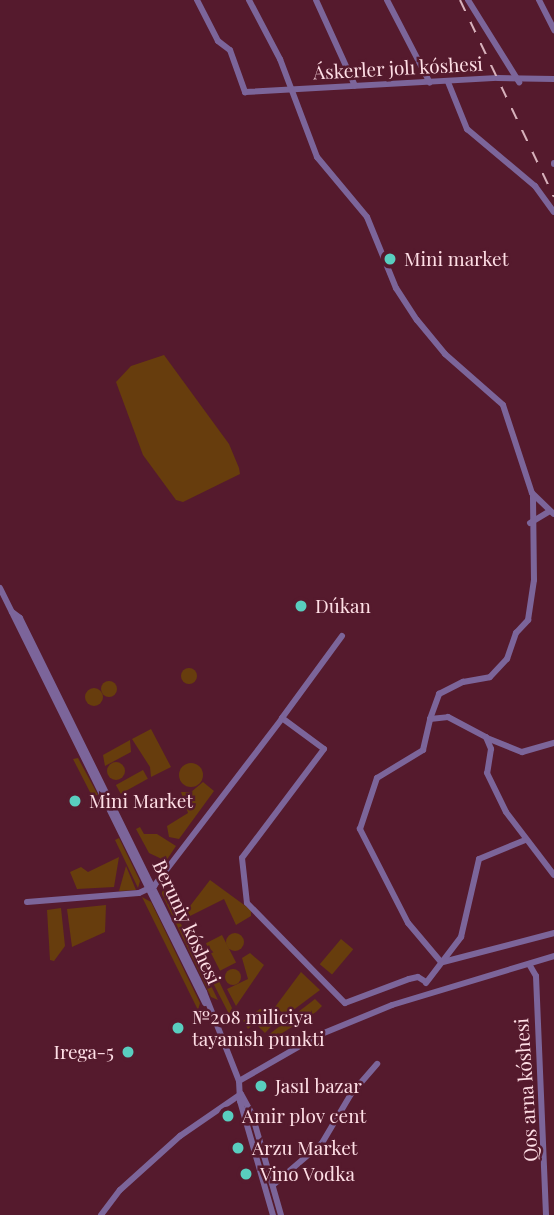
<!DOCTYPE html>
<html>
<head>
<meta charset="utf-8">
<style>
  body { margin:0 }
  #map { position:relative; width:554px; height:1215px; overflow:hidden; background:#551a2d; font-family:"Playfair Display",serif }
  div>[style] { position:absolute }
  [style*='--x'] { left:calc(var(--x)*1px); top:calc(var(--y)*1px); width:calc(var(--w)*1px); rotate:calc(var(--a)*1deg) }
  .green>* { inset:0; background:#673d0d; transform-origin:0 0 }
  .round { border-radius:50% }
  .minor>* { height:6px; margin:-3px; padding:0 3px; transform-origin:3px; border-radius:3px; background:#7c659a }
  .rail>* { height:2px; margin-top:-1px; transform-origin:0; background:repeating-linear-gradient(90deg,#d7b1bb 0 12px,transparent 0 24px) }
  .dots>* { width:19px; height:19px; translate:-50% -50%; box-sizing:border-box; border:4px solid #551a2d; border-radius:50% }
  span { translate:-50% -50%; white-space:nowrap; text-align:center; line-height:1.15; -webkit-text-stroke:5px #551a2d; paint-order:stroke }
  .street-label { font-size:19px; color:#fedee5 }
  .poi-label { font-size:19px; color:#fedee5 }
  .left { translate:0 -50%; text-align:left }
  .right { translate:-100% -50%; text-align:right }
</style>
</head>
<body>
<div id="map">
  <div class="green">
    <div style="clip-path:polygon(164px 355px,229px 444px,239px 468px,240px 474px,183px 502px,176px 500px,143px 455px,116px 382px,131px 366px)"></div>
    <div class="round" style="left:181px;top:668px;width:16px;height:16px"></div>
    <div class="round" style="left:101px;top:681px;width:16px;height:16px"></div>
    <div class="round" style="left:85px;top:688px;width:18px;height:18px"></div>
    <div style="clip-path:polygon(151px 729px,171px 767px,151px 777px,150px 767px,132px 739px)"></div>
    <div style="clip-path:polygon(130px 740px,131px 752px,105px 766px,103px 755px)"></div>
    <div style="clip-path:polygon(78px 758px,98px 795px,92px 796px,73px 759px)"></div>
    <div class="round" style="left:107px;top:762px;width:18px;height:18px"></div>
    <div class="round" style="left:179px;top:763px;width:24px;height:24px"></div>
    <div style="left:143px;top:770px;width:10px;height:31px;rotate:61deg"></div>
    <div style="clip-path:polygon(203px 782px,214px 791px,179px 839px,169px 837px,167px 826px,188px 813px,181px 792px,191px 792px)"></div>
    <div style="clip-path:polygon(140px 827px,144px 834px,157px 834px,176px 846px,166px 861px,149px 853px,136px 829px)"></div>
    <div style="clip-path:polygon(119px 838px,140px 881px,138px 888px,115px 840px)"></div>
    <div style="clip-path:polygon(119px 857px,114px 887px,77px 889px,70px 872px,81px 867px,88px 872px)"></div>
    <div style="clip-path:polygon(126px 866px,136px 890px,119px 891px)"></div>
    <div style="clip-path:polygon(210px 880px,251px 910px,251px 916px,236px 925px,224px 899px,190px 916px,187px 910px)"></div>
    <div style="clip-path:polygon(162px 885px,218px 1000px,211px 997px,162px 894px)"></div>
    <div style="clip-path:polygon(142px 897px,151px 902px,200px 1003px,198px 1010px)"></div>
    <div style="clip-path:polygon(106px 905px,105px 932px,72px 947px,67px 909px)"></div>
    <div style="clip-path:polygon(61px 908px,65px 946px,54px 961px,50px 960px,47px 910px)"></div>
    <div class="round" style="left:226px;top:933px;width:18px;height:18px"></div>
    <div style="left:222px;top:935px;width:31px;height:18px;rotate:63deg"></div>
    <div style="left:341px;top:939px;width:16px;height:33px;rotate:40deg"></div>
    <div style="clip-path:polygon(199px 940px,232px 1008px,229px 1014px,193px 944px)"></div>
    <div style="clip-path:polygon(250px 953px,264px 965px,236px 1006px,227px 989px,248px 979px,242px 958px)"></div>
    <div class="round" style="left:225px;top:969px;width:16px;height:16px"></div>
    <div style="clip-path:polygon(301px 972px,320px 990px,288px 1014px,283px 1013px,275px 1007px)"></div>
    <div style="clip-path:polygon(315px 999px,322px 1006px,316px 1012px,271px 1040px,267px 1036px)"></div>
    <div style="clip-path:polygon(260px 1009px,280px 1017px,265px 1033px,255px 1023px,248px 1029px,243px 1021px)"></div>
  </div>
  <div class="minor">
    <div style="--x:197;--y:0;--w:46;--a:62.9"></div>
    <div style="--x:218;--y:41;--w:15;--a:37"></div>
    <div style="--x:230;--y:50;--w:45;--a:70.3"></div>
    <div style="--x:245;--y:92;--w:253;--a:-3.2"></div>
    <div style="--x:498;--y:78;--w:56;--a:1"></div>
    <div style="--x:249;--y:0;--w:67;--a:62.3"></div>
    <div style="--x:280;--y:59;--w:105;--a:69.3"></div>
    <div style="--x:317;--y:157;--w:78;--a:50.2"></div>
    <div style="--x:367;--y:217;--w:77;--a:67.8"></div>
    <div style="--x:396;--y:288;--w:38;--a:57"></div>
    <div style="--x:417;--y:320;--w:44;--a:50.5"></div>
    <div style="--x:445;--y:354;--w:77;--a:41.3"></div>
    <div style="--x:503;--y:405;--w:93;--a:71.8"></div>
    <div style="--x:532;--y:493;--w:30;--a:44"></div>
    <div style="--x:316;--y:0;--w:94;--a:65.6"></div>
    <div style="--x:387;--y:0;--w:93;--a:62.6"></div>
    <div style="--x:468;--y:0;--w:97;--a:58.1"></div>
    <div style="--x:539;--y:0;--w:34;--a:63"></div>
    <div style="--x:448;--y:82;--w:51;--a:68"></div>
    <div style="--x:467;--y:129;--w:89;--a:40"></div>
    <div style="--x:535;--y:186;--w:32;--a:54"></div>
    <div style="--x:554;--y:163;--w:1;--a:90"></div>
    <div style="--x:530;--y:523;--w:23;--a:-31"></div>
    <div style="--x:0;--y:588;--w:463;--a:63.7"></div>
    <div style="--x:12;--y:612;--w:10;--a:37"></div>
    <div style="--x:20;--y:618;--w:417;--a:63.8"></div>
    <div style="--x:204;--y:992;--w:96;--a:68.5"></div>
    <div style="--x:239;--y:1081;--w:20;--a:87"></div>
    <div style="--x:240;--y:1101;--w:119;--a:73.9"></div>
    <div style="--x:342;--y:636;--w:102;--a:126.2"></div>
    <div style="--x:282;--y:718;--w:52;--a:36.4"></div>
    <div style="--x:324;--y:749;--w:136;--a:127"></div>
    <div style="--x:242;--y:858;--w:45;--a:83.7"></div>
    <div style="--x:247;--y:903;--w:140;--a:45.6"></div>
    <div style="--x:345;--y:1003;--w:68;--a:-20.6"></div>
    <div style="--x:409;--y:979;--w:9;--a:-13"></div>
    <div style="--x:418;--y:977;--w:9;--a:32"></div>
    <div style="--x:430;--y:719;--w:27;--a:-70"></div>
    <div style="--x:439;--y:694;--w:27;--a:-27"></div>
    <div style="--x:463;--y:682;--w:27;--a:-10"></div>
    <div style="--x:490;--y:677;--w:25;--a:-47"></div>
    <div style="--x:507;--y:659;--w:28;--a:-71"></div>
    <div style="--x:516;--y:633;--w:18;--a:-47"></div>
    <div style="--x:528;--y:620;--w:40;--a:-81.5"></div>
    <div style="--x:534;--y:580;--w:85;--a:-90.7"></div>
    <div style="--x:487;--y:738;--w:38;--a:22"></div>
    <div style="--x:522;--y:752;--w:33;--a:-16"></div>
    <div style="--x:27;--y:902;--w:112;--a:-4.6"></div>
    <div style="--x:139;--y:893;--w:17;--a:-25"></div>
    <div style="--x:154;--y:886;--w:208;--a:-52.6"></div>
    <div style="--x:441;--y:962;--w:51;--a:-130.2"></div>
    <div style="--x:408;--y:923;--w:106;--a:-117.1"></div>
    <div style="--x:360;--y:829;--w:54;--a:-71.6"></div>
    <div style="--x:377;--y:778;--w:54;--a:-31.3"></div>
    <div style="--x:423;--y:750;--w:32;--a:-77"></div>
    <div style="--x:430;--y:719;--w:18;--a:-6"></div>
    <div style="--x:448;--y:717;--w:43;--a:27.8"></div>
    <div style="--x:486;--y:737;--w:13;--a:67"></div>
    <div style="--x:491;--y:749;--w:24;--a:99"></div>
    <div style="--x:487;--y:773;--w:43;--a:64"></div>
    <div style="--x:506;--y:812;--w:79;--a:52.7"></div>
    <div style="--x:443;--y:962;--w:115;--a:-14.6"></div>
    <div style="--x:529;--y:964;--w:14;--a:60"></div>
    <div style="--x:536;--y:976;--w:239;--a:87.6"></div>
    <div style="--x:426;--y:983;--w:58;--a:-52.7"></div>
    <div style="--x:461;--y:937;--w:80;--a:-77"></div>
    <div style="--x:479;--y:859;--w:50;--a:-22.4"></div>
    <div style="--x:239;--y:1081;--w:92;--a:-29.9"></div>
    <div style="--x:319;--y:1035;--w:79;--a:-22.3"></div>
    <div style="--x:392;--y:1005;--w:169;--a:-16.8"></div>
    <div style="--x:241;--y:1094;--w:23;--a:61"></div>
    <div style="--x:252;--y:1114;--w:105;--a:74"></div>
    <div style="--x:273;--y:1185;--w:65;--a:-40.6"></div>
    <div style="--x:322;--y:1143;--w:57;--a:-59.4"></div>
    <div style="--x:351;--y:1094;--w:40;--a:-49"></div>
    <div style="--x:101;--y:1215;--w:31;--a:-53"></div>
    <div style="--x:120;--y:1190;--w:81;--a:-42"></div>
    <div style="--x:180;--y:1136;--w:74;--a:-34.5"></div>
  </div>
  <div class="rail">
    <div style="--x:460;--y:0;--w:218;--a:64.5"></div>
  </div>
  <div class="dots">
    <div style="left:390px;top:259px;background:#59cebf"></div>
    <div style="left:301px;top:606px;background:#59cebf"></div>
    <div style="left:75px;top:801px;background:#59cebf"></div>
    <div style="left:178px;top:1028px;background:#59cebf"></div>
    <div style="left:128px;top:1052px;background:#59cebf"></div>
    <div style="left:261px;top:1086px;background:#59cebf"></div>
    <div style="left:228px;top:1116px;background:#59cebf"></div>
    <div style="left:238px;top:1148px;background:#59cebf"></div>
    <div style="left:246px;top:1174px;background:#59cebf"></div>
  </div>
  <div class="street-label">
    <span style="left:398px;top:68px;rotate:-3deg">Áskerler jolı kóshesi</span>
    <span style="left:187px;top:922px;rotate:65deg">Beruniy kóshesi</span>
    <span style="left:526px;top:1090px;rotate:-94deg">Qos arna kóshesi</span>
  </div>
  <div class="poi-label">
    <span class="left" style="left:404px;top:259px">Mini market</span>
    <span class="left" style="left:315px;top:606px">Dúkan</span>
    <span class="left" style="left:89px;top:801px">Mini Market</span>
    <span class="left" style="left:192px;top:1028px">№208 miliciya<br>tayanish punkti</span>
    <span class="right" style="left:114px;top:1052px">Irega-5</span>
    <span class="left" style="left:275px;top:1086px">Jasıl bazar</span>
    <span class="left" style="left:242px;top:1116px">Amir plov cent</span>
    <span class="left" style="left:252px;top:1148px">Arzu Market</span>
    <span class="left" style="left:260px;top:1174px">Vino Vodka</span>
  </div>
</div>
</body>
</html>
